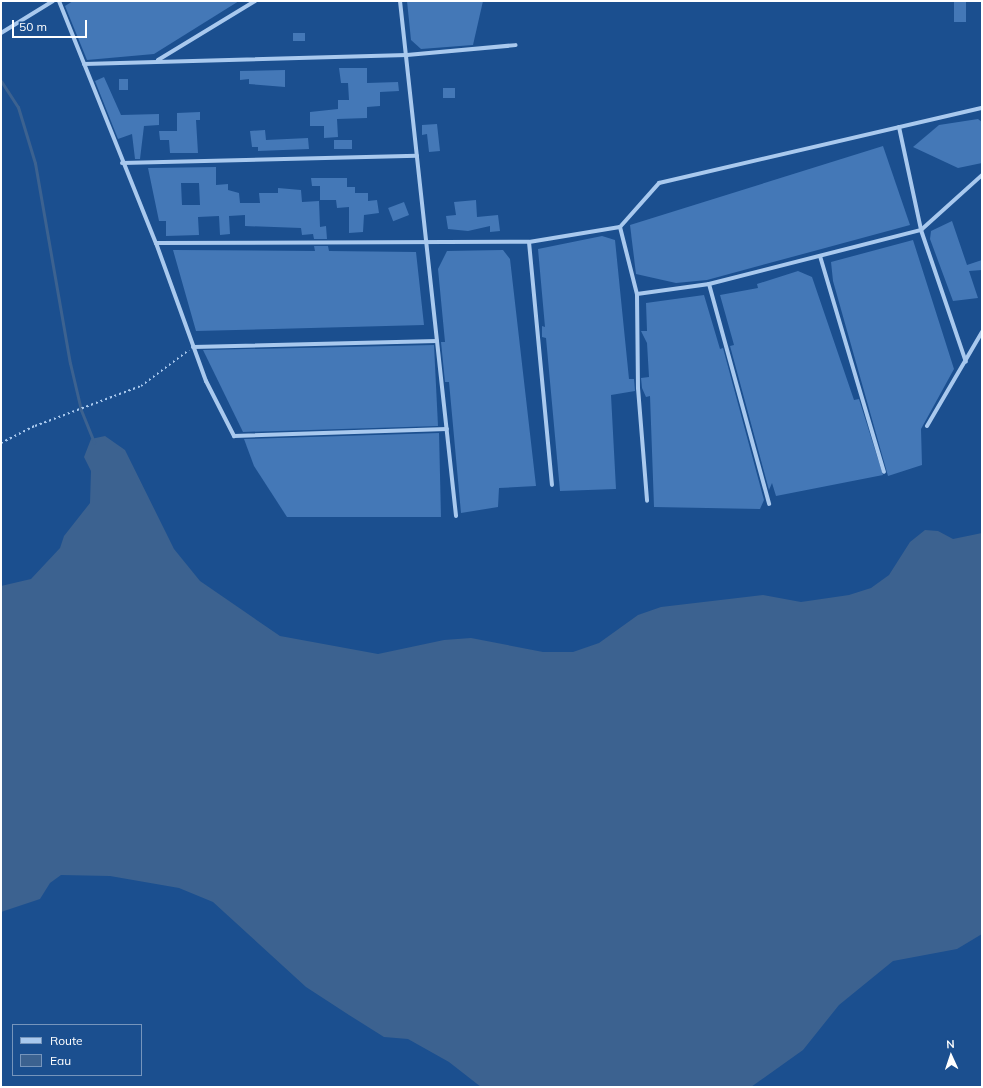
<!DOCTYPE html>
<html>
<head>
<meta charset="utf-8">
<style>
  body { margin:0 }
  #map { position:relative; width:983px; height:1088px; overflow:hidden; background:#1b4f8f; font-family:Mulish,sans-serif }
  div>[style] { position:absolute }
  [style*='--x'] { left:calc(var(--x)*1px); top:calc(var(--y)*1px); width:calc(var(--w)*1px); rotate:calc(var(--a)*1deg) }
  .water>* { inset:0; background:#3c6290 }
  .stream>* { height:3px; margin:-1.5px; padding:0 1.5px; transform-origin:1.5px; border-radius:1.5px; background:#3c6290 }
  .building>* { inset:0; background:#4478b7; transform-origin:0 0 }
  .path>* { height:2px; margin-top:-1px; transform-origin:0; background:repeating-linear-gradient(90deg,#a9c9ee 0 2px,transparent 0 5px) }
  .minor>* { height:4px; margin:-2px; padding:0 2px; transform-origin:2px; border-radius:2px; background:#a9c9ee }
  span { translate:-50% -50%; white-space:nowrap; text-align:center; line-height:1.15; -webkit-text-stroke:3.5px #1b4f8f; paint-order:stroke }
  .frame { position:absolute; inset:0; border:2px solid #fff; pointer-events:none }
  .legend { position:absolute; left:12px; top:1024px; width:130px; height:52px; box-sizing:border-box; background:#1b4f8f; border:1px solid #7695bc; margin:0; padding:5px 7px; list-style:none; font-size:12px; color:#fff }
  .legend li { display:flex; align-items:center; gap:8px; height:20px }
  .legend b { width:20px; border:1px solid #7695bc }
  .north { position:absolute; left:931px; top:1036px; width:40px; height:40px; -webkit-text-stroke:3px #1b4f8f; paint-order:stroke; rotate:357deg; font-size:11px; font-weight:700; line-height:16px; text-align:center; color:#fff }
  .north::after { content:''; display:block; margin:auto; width:14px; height:18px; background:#fff; clip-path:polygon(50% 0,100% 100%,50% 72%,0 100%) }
  .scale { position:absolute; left:12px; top:20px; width:75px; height:18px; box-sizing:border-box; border:2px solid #fff; border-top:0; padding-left:5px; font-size:12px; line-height:14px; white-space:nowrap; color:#fff; -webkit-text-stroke:3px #1b4f8f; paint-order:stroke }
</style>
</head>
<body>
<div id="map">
  <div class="water">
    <div style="clip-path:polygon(105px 436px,125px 450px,174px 549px,200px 581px,280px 636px,378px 654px,444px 640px,471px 638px,543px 652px,573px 652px,599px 643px,638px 615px,661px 607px,763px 595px,801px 602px,849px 595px,871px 588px,889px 575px,910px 542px,925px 530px,938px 531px,953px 539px,982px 533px,982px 934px,957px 949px,893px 961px,839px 1005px,803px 1050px,751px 1087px,481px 1087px,449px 1062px,408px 1039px,384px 1037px,349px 1015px,306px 987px,213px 902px,179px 888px,110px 876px,61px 875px,50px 883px,40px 899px,1px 912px,1px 586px,31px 579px,60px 548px,64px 536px,90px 503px,91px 471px,84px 457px,91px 439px)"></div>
  </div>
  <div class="stream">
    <div style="--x:1;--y:81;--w:31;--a:57"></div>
    <div style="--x:18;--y:107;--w:59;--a:73.1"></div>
    <div style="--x:35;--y:163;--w:203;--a:80.1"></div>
    <div style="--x:70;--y:363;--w:48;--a:76.8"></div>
    <div style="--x:81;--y:410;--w:35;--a:68"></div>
  </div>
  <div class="building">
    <div style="clip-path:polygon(73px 1px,239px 1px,154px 54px,87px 60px,65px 6px)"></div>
    <div style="clip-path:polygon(407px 1px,483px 1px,473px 45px,421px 49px,411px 40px)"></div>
    <div style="left:954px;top:1px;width:12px;height:21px"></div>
    <div style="left:293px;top:33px;width:12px;height:8px"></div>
    <div style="clip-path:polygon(339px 68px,367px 68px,367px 83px,398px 82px,399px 91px,380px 92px,380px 106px,367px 107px,367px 118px,337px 119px,338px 137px,324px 138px,324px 126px,310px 126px,310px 112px,338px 109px,338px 100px,349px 100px,348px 83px,341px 83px)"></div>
    <div style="clip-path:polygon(285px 70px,285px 87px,249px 84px,249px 79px,240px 80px,240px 71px)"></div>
    <div style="clip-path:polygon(104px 77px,121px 115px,159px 114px,159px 125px,144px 126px,140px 159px,135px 159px,132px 134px,118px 139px,95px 81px)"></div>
    <div style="left:119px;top:79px;width:9px;height:11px"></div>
    <div style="left:455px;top:88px;width:10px;height:12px;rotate:90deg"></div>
    <div style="clip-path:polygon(200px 112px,200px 120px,196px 120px,198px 153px,170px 153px,169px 140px,160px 140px,159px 131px,177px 131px,177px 113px)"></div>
    <div style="clip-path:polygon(978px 119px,982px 122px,982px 163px,958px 168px,913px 147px,939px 125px)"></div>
    <div style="clip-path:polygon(437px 124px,440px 151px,429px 152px,427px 134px,422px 135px,422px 125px)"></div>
    <div style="clip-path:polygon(265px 130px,266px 140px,308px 138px,309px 149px,258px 151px,258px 147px,252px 147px,250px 131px)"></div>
    <div style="left:334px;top:140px;width:18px;height:9px"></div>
    <div style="clip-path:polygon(883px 146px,910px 225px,707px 280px,676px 283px,636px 274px,630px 225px)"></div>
    <div style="clip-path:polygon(evenodd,216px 167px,216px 185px,228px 184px,228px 190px,239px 193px,240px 203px,260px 203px,259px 193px,278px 193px,278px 188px,301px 190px,302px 202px,319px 201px,320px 227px,326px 226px,327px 239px,314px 239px,313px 234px,302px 235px,301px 228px,245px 226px,245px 215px,229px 216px,230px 234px,220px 235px,219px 216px,198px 217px,199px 235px,166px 236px,166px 221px,159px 221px,148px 168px,216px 167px,181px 183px,199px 183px,200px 205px,182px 205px,181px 183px)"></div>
    <div style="clip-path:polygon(311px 178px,347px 178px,347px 187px,355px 187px,355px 193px,368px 193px,368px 201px,377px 200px,379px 213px,364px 215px,363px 232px,349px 233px,349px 207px,337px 208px,336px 200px,320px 200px,320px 186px,312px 186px)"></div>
    <div style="clip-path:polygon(476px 200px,477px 217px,498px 215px,500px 231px,490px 232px,490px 226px,468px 231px,448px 229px,446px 216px,456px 215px,454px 202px)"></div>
    <div style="left:404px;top:202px;width:14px;height:17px;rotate:69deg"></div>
    <div style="clip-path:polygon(952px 221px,967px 265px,982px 260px,982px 270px,969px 271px,978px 298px,953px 301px,930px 239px,931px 231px)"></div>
    <div style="clip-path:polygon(602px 236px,615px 240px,629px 379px,634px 379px,635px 391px,611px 395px,616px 489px,560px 491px,546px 338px,542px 337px,542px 326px,545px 327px,538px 249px)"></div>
    <div style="clip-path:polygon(913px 240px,954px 369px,921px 429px,922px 465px,888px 476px,833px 281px,831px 262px)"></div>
    <div style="clip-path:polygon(314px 246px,328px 246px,329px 251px,416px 252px,424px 325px,196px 331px,173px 250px,315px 251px)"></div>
    <div style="clip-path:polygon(503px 250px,510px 259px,536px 486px,499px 488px,498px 507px,461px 513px,449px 382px,445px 382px,441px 342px,445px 342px,438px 269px,447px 251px)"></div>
    <div style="clip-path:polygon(798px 271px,812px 277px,854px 400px,859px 399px,883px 475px,776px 496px,772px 483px,769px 490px,730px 346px,734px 345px,720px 295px,758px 288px,757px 284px)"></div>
    <div style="clip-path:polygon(704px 295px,720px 349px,723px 348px,764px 500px,760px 509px,654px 507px,650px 396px,646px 397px,642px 388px,641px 378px,649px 377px,647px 343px,641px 331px,647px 331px,646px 303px)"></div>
    <div style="clip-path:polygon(434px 345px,438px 426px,243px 432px,203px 350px)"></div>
    <div style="clip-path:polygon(439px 433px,441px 517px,287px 517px,254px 466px,244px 439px)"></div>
  </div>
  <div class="path">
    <div style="--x:1;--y:443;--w:38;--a:-27"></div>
    <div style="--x:35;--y:426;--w:113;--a:-20.7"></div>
    <div style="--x:141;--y:386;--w:60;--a:-36.9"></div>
  </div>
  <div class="minor">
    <div style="--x:59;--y:1;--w:261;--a:68.2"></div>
    <div style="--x:156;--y:243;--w:147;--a:70.1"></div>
    <div style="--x:206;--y:381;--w:62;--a:63"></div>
    <div style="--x:234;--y:436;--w:213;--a:-1.9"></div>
    <div style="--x:400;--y:1;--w:518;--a:83.79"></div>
    <div style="--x:1;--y:33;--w:61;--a:-31.6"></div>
    <div style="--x:158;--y:60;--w:114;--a:-31.3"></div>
    <div style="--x:84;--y:64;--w:323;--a:-1.6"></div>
    <div style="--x:407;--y:55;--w:109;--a:-5.2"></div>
    <div style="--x:899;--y:127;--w:105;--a:77.9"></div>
    <div style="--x:921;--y:230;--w:139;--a:71.2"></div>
    <div style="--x:122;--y:163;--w:295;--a:-1.4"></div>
    <div style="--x:620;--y:227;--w:69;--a:75.8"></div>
    <div style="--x:637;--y:294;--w:94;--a:89.4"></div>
    <div style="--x:638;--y:388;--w:113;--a:85.4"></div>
    <div style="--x:529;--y:242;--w:244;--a:84.6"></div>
    <div style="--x:156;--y:243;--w:373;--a:-0.2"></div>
    <div style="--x:529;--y:242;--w:92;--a:-9.4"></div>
    <div style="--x:620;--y:227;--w:59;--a:-48.4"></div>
    <div style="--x:659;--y:183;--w:332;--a:-13.1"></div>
    <div style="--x:820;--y:256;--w:225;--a:73.5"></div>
    <div style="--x:709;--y:284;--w:228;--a:74.7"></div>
    <div style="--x:637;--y:294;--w:73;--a:-7.9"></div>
    <div style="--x:709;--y:284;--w:219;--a:-14.3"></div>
    <div style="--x:921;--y:230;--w:82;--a:-42"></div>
    <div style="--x:193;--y:347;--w:244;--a:-1.4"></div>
    <div style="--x:927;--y:426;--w:109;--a:-59.7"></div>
  </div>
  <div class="frame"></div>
  <ul class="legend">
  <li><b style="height:5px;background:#a9c9ee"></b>Route</li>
  <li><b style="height:11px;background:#3c6290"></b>Eau</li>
  </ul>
  <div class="north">N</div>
  <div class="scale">50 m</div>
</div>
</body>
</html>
